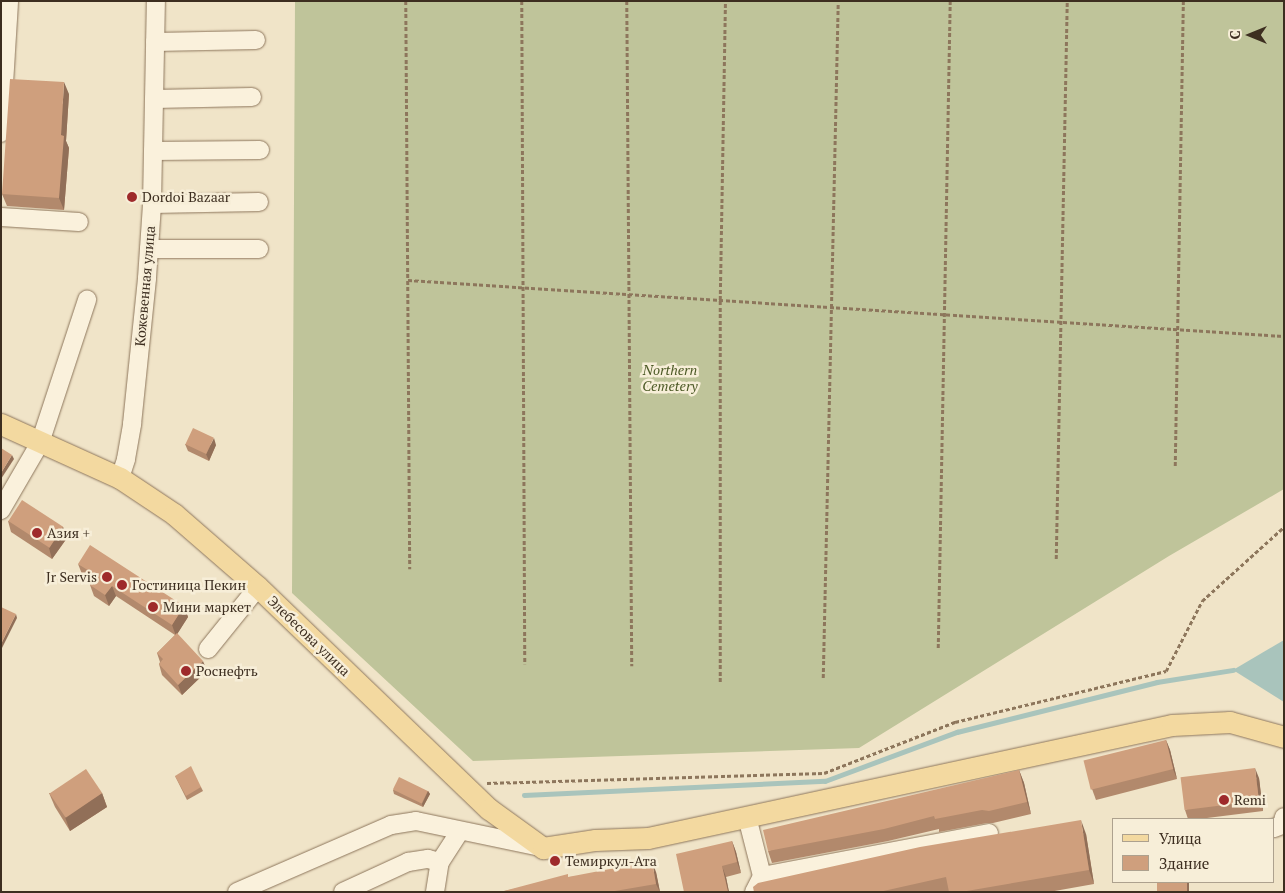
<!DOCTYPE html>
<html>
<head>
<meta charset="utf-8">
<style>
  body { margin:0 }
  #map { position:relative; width:1285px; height:893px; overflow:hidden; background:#f0e4c8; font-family:"PT Serif",serif }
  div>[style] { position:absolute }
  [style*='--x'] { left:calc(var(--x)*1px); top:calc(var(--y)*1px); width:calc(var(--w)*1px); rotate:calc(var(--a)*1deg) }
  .cemetery>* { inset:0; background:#bfc49a }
  .water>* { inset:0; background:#a9c4bc }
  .stream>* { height:4.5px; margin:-2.25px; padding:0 2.25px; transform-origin:2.25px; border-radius:2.25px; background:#a9c4bc }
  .path>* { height:2.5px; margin-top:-1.25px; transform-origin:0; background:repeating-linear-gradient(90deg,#8d765c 0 4px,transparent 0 6.5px) }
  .roads { filter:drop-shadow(0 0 1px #8d765c) drop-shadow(0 0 1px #8d765c) }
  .minor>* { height:18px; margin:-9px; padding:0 9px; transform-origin:9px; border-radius:9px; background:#faf1dc }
  .major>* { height:21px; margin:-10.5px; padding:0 10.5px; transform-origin:10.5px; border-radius:10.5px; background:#f3d9a0 }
  .wall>* { inset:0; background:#b2896c }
  .shaded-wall>* { inset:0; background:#916f58; transform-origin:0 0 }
  .building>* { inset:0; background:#cf9f7d; transform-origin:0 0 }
  .dots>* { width:14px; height:14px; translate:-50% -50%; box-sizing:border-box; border:2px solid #f7eed8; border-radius:50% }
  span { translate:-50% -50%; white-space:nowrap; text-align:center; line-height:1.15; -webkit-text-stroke:5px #f7eed8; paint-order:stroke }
  .poi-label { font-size:14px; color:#3d2e20 }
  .left { translate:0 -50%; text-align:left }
  .right { translate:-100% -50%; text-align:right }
  .street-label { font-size:14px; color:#3d2e20 }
  .park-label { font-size:14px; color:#4d5a26; font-style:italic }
  .frame { position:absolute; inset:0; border:2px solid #3d2e20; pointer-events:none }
  .legend { position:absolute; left:1112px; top:818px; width:162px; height:65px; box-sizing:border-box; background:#f7eed8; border:1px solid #ada18e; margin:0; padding:6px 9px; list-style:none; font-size:15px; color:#3d2e20 }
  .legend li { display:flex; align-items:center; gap:10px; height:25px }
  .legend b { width:25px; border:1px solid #ada18e }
  .north { position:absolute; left:1225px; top:10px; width:50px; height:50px; -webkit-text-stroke:4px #f7eed8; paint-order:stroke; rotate:270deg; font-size:14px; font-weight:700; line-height:20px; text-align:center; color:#3d2e20 }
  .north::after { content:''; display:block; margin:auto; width:18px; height:22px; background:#3d2e20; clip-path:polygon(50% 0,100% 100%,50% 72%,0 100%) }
</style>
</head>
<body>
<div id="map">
  <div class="cemetery">
    <div style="clip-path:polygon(295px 1px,1284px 1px,1284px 489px,1169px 556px,859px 748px,473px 761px,292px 593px)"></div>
  </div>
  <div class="water">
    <div style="clip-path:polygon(1284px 640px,1284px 702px,1233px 670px)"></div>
  </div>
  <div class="stream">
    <div style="--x:524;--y:795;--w:301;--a:-2.7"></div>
    <div style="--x:825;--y:781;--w:141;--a:-20.4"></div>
    <div style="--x:957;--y:732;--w:206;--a:-14"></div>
    <div style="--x:1157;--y:682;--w:77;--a:-9"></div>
  </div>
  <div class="path">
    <div style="--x:406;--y:1;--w:568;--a:89.6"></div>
    <div style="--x:522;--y:1;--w:663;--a:89.74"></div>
    <div style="--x:627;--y:1;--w:665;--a:89.57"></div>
    <div style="--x:408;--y:280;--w:878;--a:3.66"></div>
    <div style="--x:1175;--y:466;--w:465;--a:-89"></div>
    <div style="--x:1056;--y:559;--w:558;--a:-88.87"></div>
    <div style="--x:938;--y:648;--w:647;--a:-88.94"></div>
    <div style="--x:823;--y:678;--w:677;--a:-88.73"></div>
    <div style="--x:720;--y:682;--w:382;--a:-90"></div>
    <div style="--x:720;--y:300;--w:299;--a:-89"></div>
    <div style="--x:487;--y:783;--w:337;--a:-1.7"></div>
    <div style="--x:824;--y:773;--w:141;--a:-21.3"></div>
    <div style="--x:955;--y:722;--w:217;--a:-13.6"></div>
    <div style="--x:1166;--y:671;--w:79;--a:-62.8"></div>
    <div style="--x:1202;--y:601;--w:110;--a:-42.1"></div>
  </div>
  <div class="roads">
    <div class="minor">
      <div style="--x:155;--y:42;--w:101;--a:-1.1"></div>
      <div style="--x:154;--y:99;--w:98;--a:-1.2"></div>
      <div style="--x:1;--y:133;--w:132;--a:-86.5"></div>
      <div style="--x:153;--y:151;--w:107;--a:-0.5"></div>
      <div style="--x:152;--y:204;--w:107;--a:-1.1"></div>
      <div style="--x:1;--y:217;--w:78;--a:3.7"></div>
      <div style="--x:149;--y:249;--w:110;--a:0"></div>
      <div style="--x:120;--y:478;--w:20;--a:-72"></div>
      <div style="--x:126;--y:459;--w:36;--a:-80"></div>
      <div style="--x:132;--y:424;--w:147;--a:-84.1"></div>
      <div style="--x:147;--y:278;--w:74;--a:-86.1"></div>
      <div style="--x:152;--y:204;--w:203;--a:-88.9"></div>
      <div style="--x:1;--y:510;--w:78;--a:-59.8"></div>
      <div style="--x:40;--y:443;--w:151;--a:-71.8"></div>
      <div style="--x:208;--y:649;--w:80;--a:-51.1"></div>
      <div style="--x:747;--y:817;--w:61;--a:75.7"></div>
      <div style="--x:1274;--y:828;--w:9;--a:-21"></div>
      <div style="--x:1282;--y:825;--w:8;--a:-76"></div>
      <div style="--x:237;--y:892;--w:168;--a:-23.5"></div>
      <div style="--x:391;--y:825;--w:25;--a:-9"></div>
      <div style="--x:416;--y:821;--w:127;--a:11.8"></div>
      <div style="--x:343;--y:892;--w:72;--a:-24.8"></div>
      <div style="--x:408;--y:862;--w:20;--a:-9"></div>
      <div style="--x:428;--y:859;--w:12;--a:14"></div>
      <div style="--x:435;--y:892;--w:30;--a:-81"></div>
      <div style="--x:440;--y:862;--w:37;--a:-57"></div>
      <div style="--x:754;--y:892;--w:18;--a:-63"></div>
      <div style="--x:762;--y:876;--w:231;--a:-10.7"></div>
    </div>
    <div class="major">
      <div style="--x:1;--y:424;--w:131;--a:24.4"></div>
      <div style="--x:120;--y:478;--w:65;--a:33.7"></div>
      <div style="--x:174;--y:514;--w:111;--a:41"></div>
      <div style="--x:258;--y:587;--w:320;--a:43.9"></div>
      <div style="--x:489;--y:809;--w:67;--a:35.8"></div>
      <div style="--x:543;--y:848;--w:53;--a:-8.7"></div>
      <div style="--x:595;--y:840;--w:53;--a:-2.2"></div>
      <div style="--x:648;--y:838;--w:536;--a:-12.17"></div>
      <div style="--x:1172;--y:725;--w:58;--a:-3"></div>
      <div style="--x:1230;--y:722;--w:56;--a:15.5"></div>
    </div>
  </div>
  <div class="wall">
    <div style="clip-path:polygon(69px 94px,66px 141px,69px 148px,64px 210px,7px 206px,2px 194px)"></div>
    <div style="clip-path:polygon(185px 444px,216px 445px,209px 461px,188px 451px)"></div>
    <div style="clip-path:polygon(8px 521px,63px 527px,67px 538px,52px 559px,11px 532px)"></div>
    <div style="clip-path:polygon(78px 564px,184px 606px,188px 617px,177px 634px,207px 671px,182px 695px,162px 675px,159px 664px,160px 662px,157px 653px,175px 635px,116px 596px,109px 606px,94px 596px,90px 585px,93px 581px,82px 574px)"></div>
    <div style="clip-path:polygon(1166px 740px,1170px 750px,1177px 779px,1096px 800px,1092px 789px)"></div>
    <div style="clip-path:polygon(1019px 770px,1024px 783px,1031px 814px,993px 823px,987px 823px,939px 832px,939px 829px,888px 841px,772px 863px,768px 851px)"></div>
    <div style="clip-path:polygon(175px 776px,201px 787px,203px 791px,187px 800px)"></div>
    <div style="clip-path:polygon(1259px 778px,1263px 811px,1199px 819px,1188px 819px,1185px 810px)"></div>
    <div style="clip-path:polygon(393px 790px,428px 791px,430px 794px,423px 807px,394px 794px)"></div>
    <div style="clip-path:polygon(49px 793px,102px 793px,107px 807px,70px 831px,55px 807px)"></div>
    <div style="clip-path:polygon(1086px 834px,1094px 884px,1049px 892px,754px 892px)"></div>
    <div style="clip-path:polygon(732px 841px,736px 852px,741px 873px,726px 877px,729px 892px,684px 892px)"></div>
    <div style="clip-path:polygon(656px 872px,660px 892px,500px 892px,569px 877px)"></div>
  </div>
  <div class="shaded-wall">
    <div style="clip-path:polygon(64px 82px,69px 94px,66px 141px,69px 148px,64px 210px,59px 198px,61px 135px)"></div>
    <div style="clip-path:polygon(214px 438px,216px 445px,209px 461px,206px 454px)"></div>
    <div style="clip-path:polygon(12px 455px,14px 459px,1px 479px,1px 473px)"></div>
    <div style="clip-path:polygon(63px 527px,67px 538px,52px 559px,49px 548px)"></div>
    <div style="clip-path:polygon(112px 586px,116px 596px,109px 606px,105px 595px)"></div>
    <div style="clip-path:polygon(184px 606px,188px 617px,176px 636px,172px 625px)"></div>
    <div style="clip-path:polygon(16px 614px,17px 618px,1px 650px,1px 644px)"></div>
    <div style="clip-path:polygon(203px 661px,207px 671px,182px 695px,178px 685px)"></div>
    <div style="clip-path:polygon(1166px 740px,1170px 750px,1177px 779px,1173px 769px)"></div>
    <div style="clip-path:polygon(1255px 768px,1259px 778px,1263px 811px,1259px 801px)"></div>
    <div style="clip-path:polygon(1019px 770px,1024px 783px,1031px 814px,1027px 802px)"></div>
    <div style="clip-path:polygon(428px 791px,430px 794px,423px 807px,422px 804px)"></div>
    <div style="clip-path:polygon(102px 793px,107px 807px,70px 831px,65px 817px)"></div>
    <div style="clip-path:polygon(1081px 820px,1086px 834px,1094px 884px,1089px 870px)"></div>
    <div style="clip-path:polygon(732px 841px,736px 852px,741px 873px,737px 862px)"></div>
    <div style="clip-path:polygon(652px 861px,656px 872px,660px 892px,656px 884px)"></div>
    <div style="clip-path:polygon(722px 866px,726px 877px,729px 892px,728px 892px)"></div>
    <div style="left:1187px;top:882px;width:2px;height:10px"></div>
  </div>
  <div class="building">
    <div style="clip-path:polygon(10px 79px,64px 82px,61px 135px,64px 136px,59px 198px,2px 194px)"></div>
    <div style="left:193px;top:428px;width:23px;height:18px;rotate:25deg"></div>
    <div style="clip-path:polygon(1px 448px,12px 455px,1px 473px)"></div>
    <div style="left:22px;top:500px;width:49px;height:25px;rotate:33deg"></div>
    <div style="clip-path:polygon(90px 545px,184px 606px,172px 625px,112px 586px,105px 595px,90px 585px,97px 576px,78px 564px)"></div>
    <div style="clip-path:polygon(1px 607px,16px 614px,1px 644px)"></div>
    <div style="clip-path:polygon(177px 633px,203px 661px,178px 685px,159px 664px,163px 659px,157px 653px)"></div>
    <div style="left:1166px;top:740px;width:30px;height:85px;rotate:76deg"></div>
    <div style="clip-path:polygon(191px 766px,201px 787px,186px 796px,175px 776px)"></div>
    <div style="left:1255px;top:768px;width:33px;height:75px;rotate:83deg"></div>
    <div style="left:86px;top:769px;width:29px;height:44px;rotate:56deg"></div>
    <div style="clip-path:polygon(1019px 770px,1027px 802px,989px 811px,982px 810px,935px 819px,934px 816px,884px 829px,768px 851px,763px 830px)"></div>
    <div style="left:399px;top:777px;width:32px;height:14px;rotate:26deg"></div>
    <div style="clip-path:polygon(1081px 820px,1089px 870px,961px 892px,949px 892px,946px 877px,879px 892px,754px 892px,753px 887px,758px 883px,920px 847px)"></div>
    <div style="clip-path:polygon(732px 841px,737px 862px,722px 866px,728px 892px,684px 892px,676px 854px)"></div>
    <div style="clip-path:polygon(652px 861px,656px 884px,609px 892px,500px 892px,568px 874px,568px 877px)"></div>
    <div style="left:1157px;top:882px;width:30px;height:10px"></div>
  </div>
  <div class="dots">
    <div style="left:132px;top:197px;background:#9e2a2b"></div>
    <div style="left:37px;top:533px;background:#9e2a2b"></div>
    <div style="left:107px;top:577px;background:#9e2a2b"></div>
    <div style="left:122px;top:585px;background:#9e2a2b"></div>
    <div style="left:153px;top:607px;background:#9e2a2b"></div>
    <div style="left:186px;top:671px;background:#9e2a2b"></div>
    <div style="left:1224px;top:800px;background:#9e2a2b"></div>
    <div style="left:555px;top:861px;background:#9e2a2b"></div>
  </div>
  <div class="poi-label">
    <span class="left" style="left:142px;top:197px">Dordoi Bazaar</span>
    <span class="left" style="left:47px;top:533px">Азия +</span>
    <span class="right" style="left:97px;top:577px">Jr Servis</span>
    <span class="left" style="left:132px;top:585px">Гостиница Пекин</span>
    <span class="left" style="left:163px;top:607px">Мини маркет</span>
    <span class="left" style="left:196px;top:671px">Роснефть</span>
    <span class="left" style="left:1234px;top:800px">Remi</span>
    <span class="left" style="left:565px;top:861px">Темиркул-Ата</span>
  </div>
  <div class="street-label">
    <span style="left:145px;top:286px;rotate:-85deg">Кожевенная улица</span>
    <span style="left:309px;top:636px;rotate:44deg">Элебесова улица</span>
  </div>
  <div class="park-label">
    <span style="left:670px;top:378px">Northern<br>Cemetery</span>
  </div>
  <div class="frame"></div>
  <ul class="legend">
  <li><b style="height:6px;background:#f3d9a0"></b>Улица</li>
  <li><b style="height:14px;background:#cf9f7d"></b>Здание</li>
  </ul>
  <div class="north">С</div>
</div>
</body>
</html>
